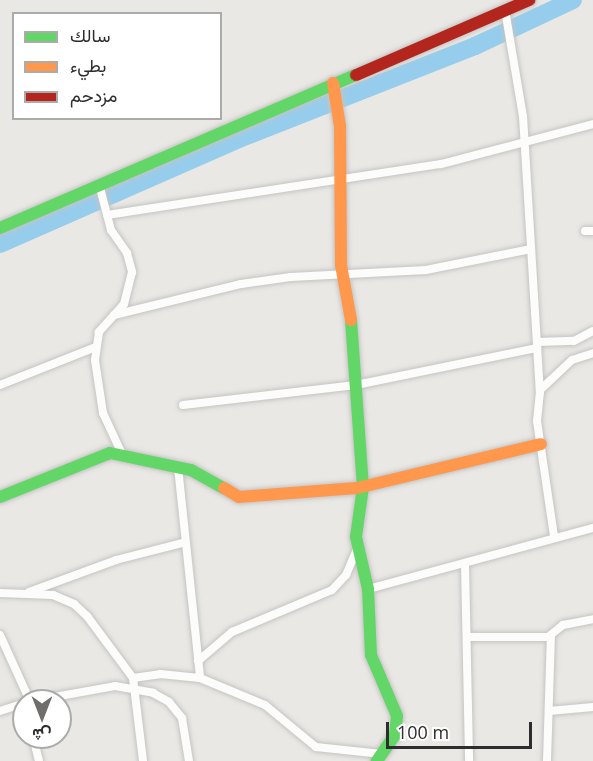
<!DOCTYPE html>
<html>
<head>
<meta charset="utf-8">
<style>
  body { margin:0 }
  #map { position:relative; width:593px; height:761px; overflow:hidden; background:#eae8e4; font-family:"Open Sans",Vazirmatn,sans-serif }
  div>[style] { position:absolute }
  [style*='--x'] { left:calc(var(--x)*1px); top:calc(var(--y)*1px); width:calc(var(--w)*1px); rotate:calc(var(--a)*1deg) }
  .river>* { height:18px; margin:-9px; padding:0 9px; transform-origin:9px; border-radius:9px; background:#97cdec }
  .roads { filter:drop-shadow(0 0 2px #c4c4c4) drop-shadow(0 0 2px #c4c4c4) }
  .street>* { height:8px; margin:-4px; padding:0 4px; transform-origin:4px; border-radius:4px; background:#fcfcfb }
  .fast>* { height:12px; margin:-6px; padding:0 6px; transform-origin:6px; border-radius:6px; background:#63d668 }
  .slow>* { height:12px; margin:-6px; padding:0 6px; transform-origin:6px; border-radius:6px; background:#ff974d }
  .jam>* { height:12px; margin:-6px; padding:0 6px; transform-origin:6px; border-radius:6px; background:#b3261e }
  span { translate:-50% -50%; white-space:nowrap; text-align:center; line-height:1.15; -webkit-text-stroke:5px #fff; paint-order:stroke }
  .legend { position:absolute; left:12px; top:12px; width:210px; height:108px; box-sizing:border-box; background:#fff; border:2px solid #ababab; margin:0; padding:8px 10px; list-style:none; font-size:18px; color:#2d2d2d }
  .legend li { display:flex; align-items:center; gap:12px; height:30px }
  .legend b { width:30px; border:2px solid #ababab }
  .north { position:absolute; left:12px; top:689px; width:60px; height:60px; box-sizing:border-box; background:#fff; border:2px solid #ababab; border-radius:50%; rotate:180deg; font-size:16px; font-weight:700; line-height:24px; text-align:center; color:#2d2d2d }
  .north::after { content:''; display:block; margin:auto; width:21px; height:27px; background:#6f6e6d; clip-path:polygon(50% 0,100% 100%,50% 72%,0 100%) }
  .scale { position:absolute; left:386px; top:722px; width:146px; height:27px; box-sizing:border-box; border:3px solid #2d2d2d; border-top:0; padding-left:8px; font-size:18px; line-height:21px; white-space:nowrap; color:#2d2d2d; -webkit-text-stroke:4px #fff; paint-order:stroke }
</style>
</head>
<body>
<div id="map">
  <div class="river">
    <div style="--x:0;--y:244;--w:261;--a:-23.7"></div>
    <div style="--x:239;--y:139;--w:254;--a:-21.5"></div>
    <div style="--x:475;--y:46;--w:108;--a:-25.1"></div>
  </div>
  <div class="roads">
    <div class="street">
      <div style="--x:505;--y:10;--w:108;--a:80.4"></div>
      <div style="--x:523;--y:116;--w:277;--a:86.5"></div>
      <div style="--x:540;--y:392;--w:29;--a:96"></div>
      <div style="--x:537;--y:421;--w:116;--a:81.6"></div>
      <div style="--x:99;--y:184;--w:48;--a:75.4"></div>
      <div style="--x:111;--y:230;--w:28;--a:55"></div>
      <div style="--x:127;--y:253;--w:20;--a:75"></div>
      <div style="--x:132;--y:272;--w:33;--a:104"></div>
      <div style="--x:124;--y:304;--w:38;--a:132"></div>
      <div style="--x:99;--y:332;--w:28;--a:98"></div>
      <div style="--x:95;--y:360;--w:54;--a:81.4"></div>
      <div style="--x:103;--y:413;--w:45;--a:65.1"></div>
      <div style="--x:107;--y:215;--w:338;--a:-8.7"></div>
      <div style="--x:441;--y:164;--w:157;--a:-14.7"></div>
      <div style="--x:585;--y:231;--w:8;--a:0"></div>
      <div style="--x:114;--y:315;--w:131;--a:-13.7"></div>
      <div style="--x:241;--y:284;--w:50;--a:-8"></div>
      <div style="--x:291;--y:277;--w:135;--a:-3"></div>
      <div style="--x:426;--y:270;--w:107;--a:-11.3"></div>
      <div style="--x:537;--y:342;--w:37;--a:-2"></div>
      <div style="--x:574;--y:341;--w:21;--a:-28"></div>
      <div style="--x:0;--y:385;--w:103;--a:-21.6"></div>
      <div style="--x:540;--y:390;--w:44;--a:-43.2"></div>
      <div style="--x:572;--y:360;--w:22;--a:-18"></div>
      <div style="--x:183;--y:405;--w:174;--a:-6.6"></div>
      <div style="--x:356;--y:385;--w:185;--a:-11.6"></div>
      <div style="--x:178;--y:467;--w:212;--a:84"></div>
      <div style="--x:465;--y:565;--w:196;--a:88.8"></div>
      <div style="--x:368;--y:589;--w:233;--a:-15.2"></div>
      <div style="--x:29;--y:592;--w:93;--a:-20.2"></div>
      <div style="--x:116;--y:560;--w:72;--a:-14.4"></div>
      <div style="--x:0;--y:593;--w:53;--a:2.2"></div>
      <div style="--x:53;--y:595;--w:23;--a:23"></div>
      <div style="--x:74;--y:604;--w:18;--a:43"></div>
      <div style="--x:87;--y:616;--w:77;--a:53.4"></div>
      <div style="--x:133;--y:678;--w:84;--a:83.1"></div>
      <div style="--x:0;--y:635;--w:72;--a:65.6"></div>
      <div style="--x:469;--y:637;--w:79;--a:0"></div>
      <div style="--x:548;--y:637;--w:19;--a:-39"></div>
      <div style="--x:563;--y:625;--w:31;--a:-11"></div>
      <div style="--x:198;--y:661;--w:45;--a:-40.5"></div>
      <div style="--x:232;--y:632;--w:108;--a:-22.8"></div>
      <div style="--x:332;--y:590;--w:21;--a:-47"></div>
      <div style="--x:346;--y:575;--w:28;--a:-67"></div>
      <div style="--x:133;--y:678;--w:27;--a:-8"></div>
      <div style="--x:160;--y:674;--w:40;--a:5.7"></div>
      <div style="--x:200;--y:678;--w:70;--a:22.6"></div>
      <div style="--x:265;--y:705;--w:66;--a:39.5"></div>
      <div style="--x:316;--y:747;--w:66;--a:6.1"></div>
      <div style="--x:32;--y:701;--w:84;--a:-10.2"></div>
      <div style="--x:115;--y:686;--w:39;--a:10"></div>
      <div style="--x:153;--y:693;--w:18;--a:29"></div>
      <div style="--x:169;--y:702;--w:21;--a:51"></div>
      <div style="--x:182;--y:718;--w:44;--a:80.8"></div>
      <div style="--x:0;--y:711;--w:25;--a:-18"></div>
      <div style="--x:549;--y:711;--w:44;--a:-5.2"></div>
      <div style="--x:33;--y:737;--w:25;--a:76"></div>
      <div style="--x:547;--y:761;--w:124;--a:-88.2"></div>
    </div>
    <div class="fast">
      <div style="--x:0;--y:228;--w:387;--a:-23.3"></div>
      <div style="--x:351;--y:320;--w:167;--a:85.9"></div>
      <div style="--x:363;--y:487;--w:50;--a:98"></div>
      <div style="--x:356;--y:537;--w:53;--a:77"></div>
      <div style="--x:368;--y:589;--w:66;--a:87.4"></div>
      <div style="--x:371;--y:655;--w:66;--a:66.9"></div>
      <div style="--x:397;--y:716;--w:19;--a:96"></div>
      <div style="--x:395;--y:735;--w:32;--a:125"></div>
      <div style="--x:0;--y:497;--w:118;--a:-21.8"></div>
      <div style="--x:110;--y:453;--w:83;--a:11.9"></div>
      <div style="--x:191;--y:470;--w:38;--a:29"></div>
    </div>
    <div class="slow">
      <div style="--x:333;--y:83;--w:44;--a:80.8"></div>
      <div style="--x:340;--y:126;--w:139;--a:89.6"></div>
      <div style="--x:341;--y:265;--w:56;--a:79.7"></div>
      <div style="--x:224;--y:488;--w:17;--a:31"></div>
      <div style="--x:239;--y:497;--w:118;--a:-4.4"></div>
      <div style="--x:357;--y:488;--w:189;--a:-13.4"></div>
    </div>
    <div class="jam">
      <div style="--x:356;--y:75;--w:189;--a:-23.4"></div>
    </div>
  </div>
  <ul class="legend">
  <li><b style="height:8px;background:#63d668"></b>سالك</li>
  <li><b style="height:8px;background:#ff974d"></b>بطيء</li>
  <li><b style="height:8px;background:#b3261e"></b>مزدحم</li>
  </ul>
  <div class="north">ش</div>
  <div class="scale">100 m</div>
</div>
</body>
</html>
